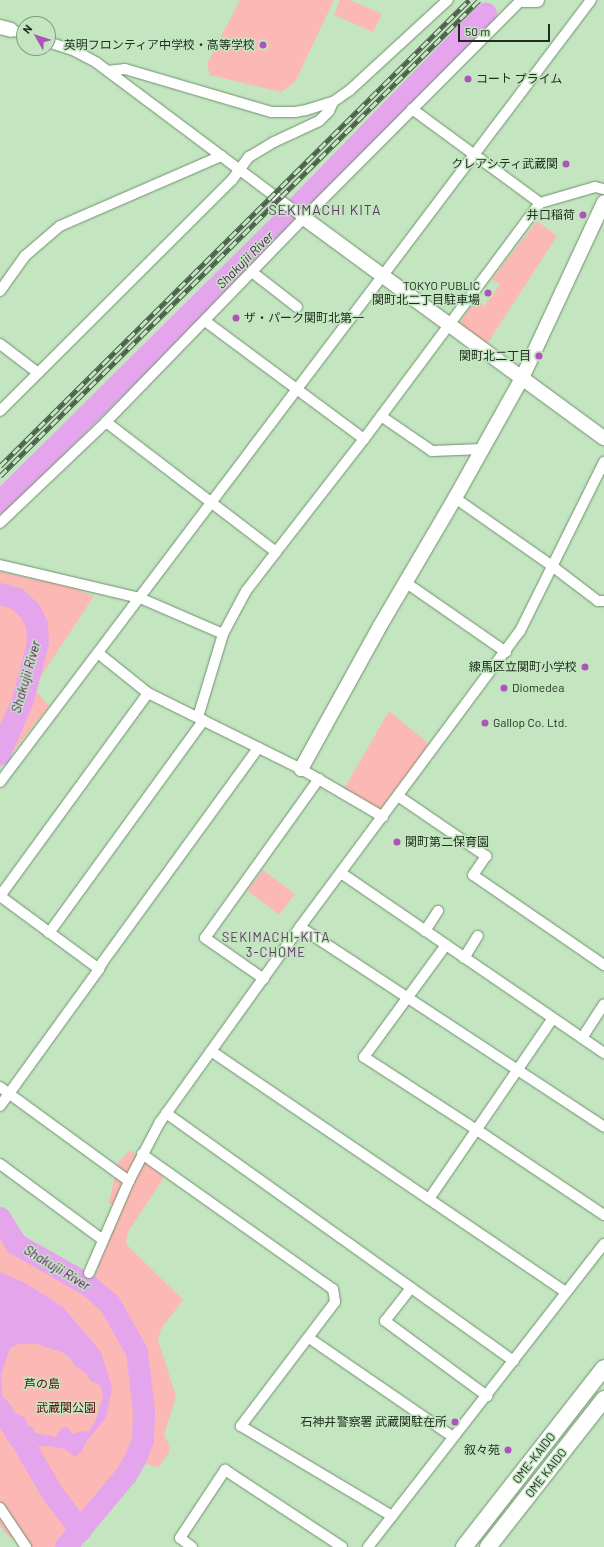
<!DOCTYPE html>
<html>
<head>
<meta charset="utf-8">
<style>
  body { margin:0 }
  #map { position:relative; width:604px; height:1547px; overflow:hidden; background:#c3e5c0; font-family:Barlow,"Noto Sans JP",sans-serif }
  div>[style] { position:absolute }
  [style*='--x'] { left:calc(var(--x)*1px); top:calc(var(--y)*1px); width:calc(var(--w)*1px); rotate:calc(var(--a)*1deg) }
  .green>* { inset:0; background:#fcb8b4; transform-origin:0 0 }
  .water>* { inset:0; background:#e4a5ec }
  .river>* { height:22px; margin:-11px; padding:0 11px; transform-origin:11px; border-radius:11px; background:#e4a5ec }
  .roads { filter:drop-shadow(0 0 1px #71906e) drop-shadow(0 0 1px #71906e) }
  .street>* { height:10px; margin:-5px; padding:0 5px; transform-origin:5px; border-radius:5px; background:#fff }
  .secondary>* { height:14px; margin:-7px; padding:0 7px; transform-origin:7px; border-radius:7px; background:#fff }
  .primary>* { height:16px; margin:-8px; padding:0 8px; transform-origin:8px; border-radius:8px; background:#fff }
  .rail>* { height:4.5px; margin-top:-2.25px; transform-origin:0; background:repeating-linear-gradient(90deg,#c3e5c0 0 9px,#4c5f4a 0 18px); box-sizing:border-box; border-block:1px solid #4c5f4a }
  .dots>* { width:11px; height:11px; translate:-50% -50%; box-sizing:border-box; border:2px solid #c3e5c0; border-radius:50% }
  span { translate:-50% -50%; white-space:nowrap; text-align:center; line-height:1.15; -webkit-text-stroke:3px #c3e5c0; paint-order:stroke }
  .poi-label { font-size:12px; color:#1f2c1e }
  .right { translate:-100% -50%; text-align:right }
  .left { translate:0 -50%; text-align:left }
  .park-label { font-size:12px; color:#610812 }
  .street-label { font-size:12px; color:#1f2c1e }
  .water-label { font-size:13px; color:#5b0e65; font-style:italic }
  .neighbourhood-label { font-size:13px; color:#633569; letter-spacing:1px }
  .quarter-label { font-size:14px; color:#633569; letter-spacing:1px }
  .north { position:absolute; left:16px; top:16px; width:40px; height:40px; box-sizing:border-box; background:#c3e5c0; border:1px solid #819b7f; border-radius:50%; rotate:309deg; font-size:11px; font-weight:700; line-height:16px; text-align:center; color:#1f2c1e }
  .north::after { content:''; display:block; margin:auto; width:14px; height:18px; background:#af52bc; clip-path:polygon(50% 0,100% 100%,50% 72%,0 100%) }
  .scale { position:absolute; left:458px; top:24px; width:92px; height:18px; box-sizing:border-box; border:2px solid #1f2c1e; border-top:0; padding-left:5px; font-size:12px; line-height:14px; white-space:nowrap; color:#1f2c1e; -webkit-text-stroke:3px #c3e5c0; paint-order:stroke }
</style>
</head>
<body>
<div id="map">
  <div class="green">
    <div style="clip-path:polygon(240px 0,334px 0,295px 82px,281px 92px,210px 75px,207px 64px)"></div>
    <div style="clip-path:polygon(340px 0,350px 0,382px 14px,373px 32px,334px 15px)"></div>
    <div style="clip-path:polygon(537px 221px,557px 236px,487px 344px,461px 325px,462px 319px,476px 300px,484px 306px,500px 285px,492px 279px)"></div>
    <div style="clip-path:polygon(0 572px,82px 589px,81px 592px,94px 596px,33px 688px,49px 706px,0 768px)"></div>
    <div style="clip-path:polygon(389px 711px,430px 745px,381px 811px,344px 789px)"></div>
    <div style="left:263px;top:870px;width:40px;height:26px;rotate:37deg"></div>
    <div style="clip-path:polygon(130px 1150px,164px 1177px,128px 1232px,126px 1244px,183px 1300px,161px 1329px,158px 1341px,176px 1396px,164px 1435px,169px 1445px,169px 1452px,159px 1467px,129px 1460px,59px 1547px,23px 1547px,5px 1533px,0 1525px,0 1226px,11px 1244px,59px 1274px,90px 1287px,120px 1214px,109px 1202px,118px 1163px)"></div>
  </div>
  <div class="water">
    <div style="clip-path:polygon(evenodd,0 1272px,27px 1284px,63px 1307px,101px 1352px,112px 1388px,106px 1418px,86px 1442px,82px 1451px,75px 1457px,65px 1449px,47px 1446px,32px 1447px,18px 1451px,10px 1444px,0 1427px,0 1272px,19px 1344px,37px 1344px,64px 1353px,72px 1360px,74px 1365px,87px 1374px,90px 1381px,100px 1385px,103px 1397px,97px 1417px,89px 1432px,84px 1431px,72px 1434px,67px 1427px,61px 1429px,56px 1437px,35px 1433px,34px 1429px,28px 1425px,25px 1418px,15px 1413px,10px 1404px,2px 1396px,1px 1375px,10px 1348px,19px 1344px)"></div>
  </div>
  <div class="river">
    <div style="--x:0;--y:502;--w:398;--a:-44.7"></div>
    <div style="--x:283;--y:222;--w:291;--a:-45.8"></div>
    <div style="--x:0;--y:594;--w:18;--a:16"></div>
    <div style="--x:17;--y:599;--w:18;--a:43"></div>
    <div style="--x:30;--y:611;--w:16;--a:63"></div>
    <div style="--x:37;--y:625;--w:18;--a:87"></div>
    <div style="--x:38;--y:643;--w:59;--a:104.7"></div>
    <div style="--x:23;--y:700;--w:59;--a:113.1"></div>
    <div style="--x:0;--y:1218;--w:31;--a:58"></div>
    <div style="--x:16;--y:1244;--w:83;--a:29.7"></div>
    <div style="--x:88;--y:1285;--w:29;--a:41"></div>
    <div style="--x:110;--y:1304;--w:55;--a:60.6"></div>
    <div style="--x:137;--y:1352;--w:59;--a:83.2"></div>
    <div style="--x:144;--y:1411;--w:29;--a:92"></div>
    <div style="--x:143;--y:1440;--w:17;--a:111"></div>
    <div style="--x:137;--y:1456;--w:21;--a:119"></div>
    <div style="--x:127;--y:1474;--w:95;--a:129.9"></div>
    <div style="--x:22;--y:1441;--w:61;--a:59.7"></div>
    <div style="--x:53;--y:1494;--w:46;--a:52.9"></div>
  </div>
  <div class="roads">
    <div class="street">
      <div style="--x:11;--y:30;--w:14;--a:17"></div>
      <div style="--x:48;--y:42;--w:26;--a:18"></div>
      <div style="--x:73;--y:50;--w:27;--a:28"></div>
      <div style="--x:97;--y:63;--w:259;--a:36.8"></div>
      <div style="--x:108;--y:71;--w:17;--a:-7"></div>
      <div style="--x:125;--y:69;--w:152;--a:16.4"></div>
      <div style="--x:271;--y:112;--w:24;--a:0"></div>
      <div style="--x:295;--y:112;--w:11;--a:-10"></div>
      <div style="--x:306;--y:110;--w:28;--a:-17"></div>
      <div style="--x:333;--y:102;--w:21;--a:-35"></div>
      <div style="--x:350;--y:90;--w:133;--a:-42.6"></div>
      <div style="--x:412;--y:109;--w:159;--a:36.3"></div>
      <div style="--x:252;--y:272;--w:57;--a:37.9"></div>
      <div style="--x:0;--y:291;--w:43;--a:-54.5"></div>
      <div style="--x:25;--y:256;--w:46;--a:-40.6"></div>
      <div style="--x:60;--y:226;--w:176;--a:-23.5"></div>
      <div style="--x:205;--y:321;--w:198;--a:36.6"></div>
      <div style="--x:0;--y:344;--w:48;--a:37.3"></div>
      <div style="--x:0;--y:411;--w:327;--a:-44.9"></div>
      <div style="--x:232;--y:180;--w:29;--a:-54"></div>
      <div style="--x:249;--y:157;--w:29;--a:-31"></div>
      <div style="--x:274;--y:142;--w:50;--a:-25"></div>
      <div style="--x:319;--y:121;--w:14;--a:-45"></div>
      <div style="--x:329;--y:111;--w:10;--a:-66"></div>
      <div style="--x:381;--y:416;--w:62;--a:34.5"></div>
      <div style="--x:432;--y:451;--w:51;--a:-2.2"></div>
      <div style="--x:106;--y:422;--w:214;--a:37.4"></div>
      <div style="--x:276;--y:552;--w:143;--a:-52.1"></div>
      <div style="--x:364;--y:439;--w:294;--a:-53.3"></div>
      <div style="--x:540;--y:203;--w:57;--a:-16.2"></div>
      <div style="--x:595;--y:187;--w:9;--a:13"></div>
      <div style="--x:455;--y:498;--w:118;--a:35"></div>
      <div style="--x:552;--y:566;--w:58;--a:37.3"></div>
      <div style="--x:598;--y:601;--w:6;--a:0"></div>
      <div style="--x:0;--y:523;--w:146;--a:-43.6"></div>
      <div style="--x:106;--y:422;--w:284;--a:-45.9"></div>
      <div style="--x:304;--y:218;--w:305;--a:-45.1"></div>
      <div style="--x:519;--y:2;--w:4;--a:-27"></div>
      <div style="--x:0;--y:565;--w:144;--a:13.3"></div>
      <div style="--x:140;--y:598;--w:90;--a:23.4"></div>
      <div style="--x:405;--y:582;--w:123;--a:34.7"></div>
      <div style="--x:98;--y:653;--w:64;--a:38.7"></div>
      <div style="--x:148;--y:693;--w:171;--a:26.4"></div>
      <div style="--x:301;--y:769;--w:95;--a:30.3"></div>
      <div style="--x:198;--y:717;--w:87;--a:-73.2"></div>
      <div style="--x:223;--y:634;--w:49;--a:-61.9"></div>
      <div style="--x:246;--y:591;--w:49;--a:-52.4"></div>
      <div style="--x:0;--y:782;--w:980;--a:-52.92"></div>
      <div style="--x:398;--y:796;--w:107;--a:34.3"></div>
      <div style="--x:486;--y:856;--w:23;--a:124"></div>
      <div style="--x:473;--y:875;--w:159;--a:34.5"></div>
      <div style="--x:341;--y:873;--w:319;--a:34.4"></div>
      <div style="--x:0;--y:896;--w:251;--a:-53.9"></div>
      <div style="--x:0;--y:896;--w:123;--a:36.4"></div>
      <div style="--x:300;--y:927;--w:364;--a:33.3"></div>
      <div style="--x:425;--y:931;--w:24;--a:-57"></div>
      <div style="--x:49;--y:933;--w:263;--a:-54"></div>
      <div style="--x:446;--y:945;--w:139;--a:126.2"></div>
      <div style="--x:364;--y:1057;--w:135;--a:32.9"></div>
      <div style="--x:477;--y:1130;--w:153;--a:33.8"></div>
      <div style="--x:464;--y:958;--w:26;--a:-58"></div>
      <div style="--x:264;--y:979;--w:72;--a:-145.2"></div>
      <div style="--x:205;--y:938;--w:196;--a:-54.4"></div>
      <div style="--x:582;--y:1038;--w:40;--a:-57.1"></div>
      <div style="--x:211;--y:1051;--w:429;--a:34.2"></div>
      <div style="--x:0;--y:1087;--w:160;--a:36.1"></div>
      <div style="--x:0;--y:1106;--w:169;--a:-54.1"></div>
      <div style="--x:99;--y:969;--w:7;--a:-63"></div>
      <div style="--x:102;--y:963;--w:266;--a:-54"></div>
      <div style="--x:166;--y:1113;--w:427;--a:35.5"></div>
      <div style="--x:142;--y:1154;--w:234;--a:35.3"></div>
      <div style="--x:333;--y:1289;--w:13;--a:81"></div>
      <div style="--x:335;--y:1302;--w:156;--a:127.2"></div>
      <div style="--x:241;--y:1426;--w:176;--a:30.8"></div>
      <div style="--x:0;--y:1164;--w:128;--a:36.4"></div>
      <div style="--x:429;--y:1199;--w:219;--a:-55.6"></div>
      <div style="--x:89;--y:1273;--w:100;--a:-66.5"></div>
      <div style="--x:129;--y:1181;--w:67;--a:-62.3"></div>
      <div style="--x:160;--y:1122;--w:240;--a:-54.3"></div>
      <div style="--x:300;--y:927;--w:369;--a:-53.4"></div>
      <div style="--x:520;--y:631;--w:189;--a:-63.6"></div>
      <div style="--x:411;--y:1288;--w:42;--a:128.2"></div>
      <div style="--x:385;--y:1321;--w:127;--a:36.3"></div>
      <div style="--x:309;--y:1338;--w:175;--a:34.5"></div>
      <div style="--x:0;--y:1508;--w:47;--a:56.3"></div>
      <div style="--x:192;--y:1547;--w:15;--a:-143"></div>
      <div style="--x:180;--y:1538;--w:82;--a:-56.5"></div>
      <div style="--x:225;--y:1470;--w:140;--a:33.3"></div>
      <div style="--x:368;--y:1547;--w:384;--a:-52.1"></div>
    </div>
    <div class="secondary">
      <div style="--x:523;--y:0;--w:14;--a:0"></div>
      <div style="--x:0;--y:27;--w:11;--a:15"></div>
      <div style="--x:304;--y:218;--w:372;--a:36.3"></div>
      <div style="--x:301;--y:769;--w:163;--a:-61.1"></div>
      <div style="--x:380;--y:626;--w:148;--a:-59.6"></div>
      <div style="--x:455;--y:498;--w:137;--a:-60.8"></div>
      <div style="--x:522;--y:378;--w:194;--a:-65"></div>
    </div>
    <div class="primary">
      <div style="--x:464;--y:1547;--w:227;--a:-52"></div>
      <div style="--x:488;--y:1547;--w:188;--a:-51.9"></div>
    </div>
  </div>
  <div class="rail">
    <div style="--x:0;--y:466;--w:661;--a:-44.82"></div>
    <div style="--x:0;--y:476;--w:675;--a:-44.82"></div>
  </div>
  <div class="dots">
    <div style="left:263px;top:45px;background:#af52bc"></div>
    <div style="left:468px;top:79px;background:#af52bc"></div>
    <div style="left:566px;top:164px;background:#af52bc"></div>
    <div style="left:583px;top:215px;background:#af52bc"></div>
    <div style="left:488px;top:293px;background:#af52bc"></div>
    <div style="left:236px;top:318px;background:#af52bc"></div>
    <div style="left:539px;top:356px;background:#af52bc"></div>
    <div style="left:585px;top:667px;background:#af52bc"></div>
    <div style="left:504px;top:688px;background:#af52bc"></div>
    <div style="left:485px;top:723px;background:#af52bc"></div>
    <div style="left:397px;top:842px;background:#af52bc"></div>
    <div style="left:455px;top:1422px;background:#af52bc"></div>
    <div style="left:508px;top:1450px;background:#af52bc"></div>
  </div>
  <div class="poi-label">
    <span class="right" style="left:255px;top:45px">英明フロンティア中学校・高等学校</span>
    <span class="left" style="left:476px;top:79px">コート プライム</span>
    <span class="right" style="left:558px;top:164px">クレアシティ武蔵関</span>
    <span class="right" style="left:575px;top:215px">井口稲荷</span>
    <span class="right" style="left:480px;top:293px">TOKYO PUBLIC<br>関町北二丁目駐車場</span>
    <span class="left" style="left:244px;top:318px">ザ・パーク関町北第一</span>
    <span class="right" style="left:531px;top:356px">関町北二丁目</span>
    <span class="right" style="left:577px;top:667px">練馬区立関町小学校</span>
    <span class="left" style="left:512px;top:688px">Diomedea</span>
    <span class="left" style="left:493px;top:723px">Gallop Co. Ltd.</span>
    <span class="left" style="left:405px;top:842px">関町第二保育園</span>
    <span class="right" style="left:447px;top:1422px">石神井警察署 武蔵関駐在所</span>
    <span class="right" style="left:500px;top:1450px">叙々苑</span>
  </div>
  <div class="park-label">
    <span style="left:42px;top:1384px">芦の島</span>
    <span style="left:66px;top:1408px">武蔵関公園</span>
  </div>
  <div class="street-label">
    <span style="left:534px;top:1458px;rotate:-52deg">OME-KAIDO</span>
    <span style="left:546px;top:1473px;rotate:-52deg">OME KAIDO</span>
  </div>
  <div class="water-label">
    <span style="left:245px;top:260px;rotate:-45deg">Shakujii River</span>
    <span style="left:26px;top:677px;rotate:-74deg">Shakujii River</span>
    <span style="left:57px;top:1268px;rotate:31deg">Shakujii River</span>
  </div>
  <div class="neighbourhood-label">
    <span style="left:276px;top:945px">SEKIMACHI-KITA<br>3-CHOME</span>
  </div>
  <div class="quarter-label">
    <span style="left:325px;top:210px">SEKIMACHI KITA</span>
  </div>
  <div class="north">N</div>
  <div class="scale">50 m</div>
</div>
</body>
</html>
